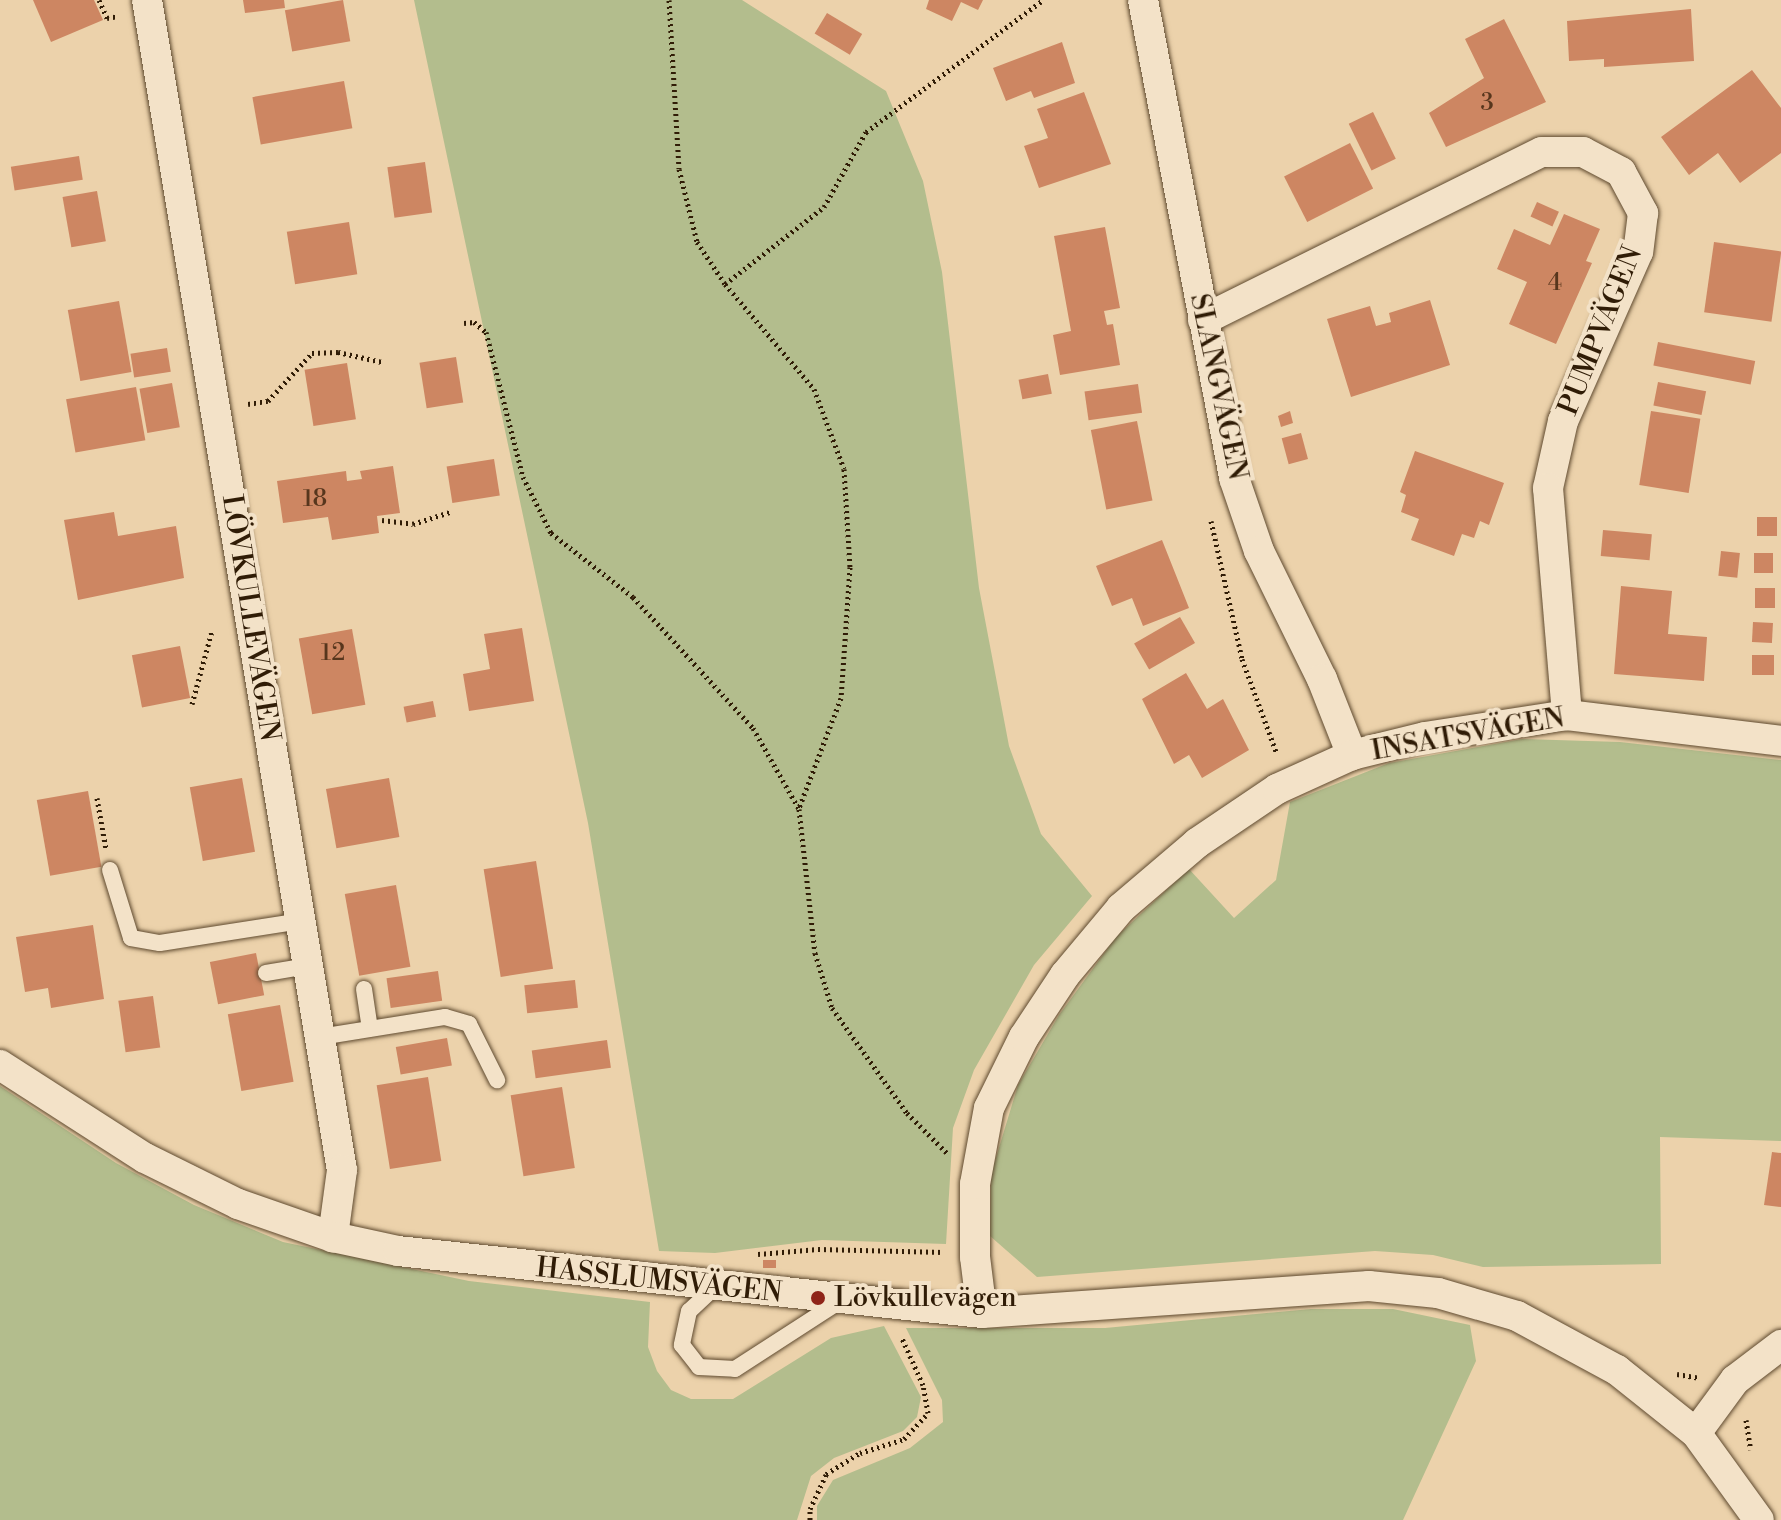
<!DOCTYPE html>
<html>
<head>
<meta charset="utf-8">
<style>
  body { margin:0 }
  #map { position:relative; width:1781px; height:1520px; overflow:hidden; background:#ecd2ab; font-family:"Libre Bodoni",serif }
  div>[style] { position:absolute }
  [style*='--x'] { left:calc(var(--x)*1px); top:calc(var(--y)*1px); width:calc(var(--w)*1px); rotate:calc(var(--a)*1deg) }
  .green>* { inset:0; background:#b3bd8d }
  .building>* { inset:0; background:#cd8662; transform-origin:0 0 }
  .path>* { height:5px; margin-top:-2.5px; transform-origin:0; background:repeating-linear-gradient(90deg,#301c06 0 2px,transparent 0 6px) }
  .roads { filter:drop-shadow(0 0 2px #5f4a2f) drop-shadow(0 0 2px #5f4a2f) }
  .service>* { height:16px; margin:-8px; padding:0 8px; transform-origin:8px; border-radius:8px; background:#f3e2c8 }
  .minor>* { height:30px; margin:-15px; padding:0 15px; transform-origin:15px; border-radius:15px; background:#f3e2c8 }
  .dots>* { width:22px; height:22px; translate:-50% -50%; box-sizing:border-box; border:4px solid #f3e2c8; border-radius:50% }
  span { translate:-50% -50%; white-space:nowrap; text-align:center; line-height:1.15; -webkit-text-stroke:8px #f3e2c8; paint-order:stroke }
  .number-label { font-size:24px; color:#57361d }
  .number-label span { -webkit-text-stroke-width:0 }
  .street-label { font-size:28px; color:#301c06 }
  .poi-label { font-size:28px; color:#301c06 }
  .left { translate:0 -50%; text-align:left }
</style>
</head>
<body>
<div id="map">
  <div class="green">
    <div style="clip-path:polygon(414px 0,742px 0,886px 91px,923px 181px,942px 272px,979px 588px,1009px 746px,1041px 834px,1092px 896px,1034px 965px,974px 1070px,953px 1128px,946px 1244px,822px 1240px,715px 1253px,659px 1251px,588px 823px)"></div>
    <div style="clip-path:polygon(1522px 739px,1620px 742px,1781px 760px,1781px 1141px,1660px 1137px,1661px 1264px,1483px 1267px,1433px 1255px,1375px 1251px,1037px 1277px,990px 1236px,991px 1174px,1018px 1085px,1059px 1015px,1116px 937px,1189px 869px,1234px 918px,1276px 880px,1290px 802px,1389px 763px)"></div>
    <div style="clip-path:polygon(0 1086px,116px 1163px,194px 1205px,283px 1242px,469px 1281px,650px 1302px,648px 1347px,657px 1371px,671px 1390px,691px 1399px,733px 1399px,831px 1338px,884px 1326px,921px 1397px,917px 1417px,903px 1431px,834px 1458px,811px 1476px,797px 1520px,0 1520px)"></div>
    <div style="clip-path:polygon(1311px 1309px,1393px 1309px,1470px 1325px,1476px 1361px,1403px 1520px,817px 1520px,817px 1506px,833px 1480px,910px 1448px,943px 1422px,942px 1400px,906px 1328px,1105px 1328px)"></div>
  </div>
  <div class="building">
    <div style="clip-path:polygon(33px 0,94px 0,103px 20px,51px 42px)"></div>
    <div style="clip-path:polygon(243px 0,284px 0,285px 8px,245px 13px)"></div>
    <div style="left:343px;top:0;width:42px;height:59px;rotate:80deg"></div>
    <div style="clip-path:polygon(929px 0,983px 0,978px 10px,961px 2px,952px 21px,926px 9px)"></div>
    <div style="clip-path:polygon(1691px 9px,1694px 61px,1604px 67px,1604px 59px,1569px 61px,1567px 21px)"></div>
    <div style="left:827px;top:13px;width:41px;height:24px;rotate:31deg"></div>
    <div style="clip-path:polygon(1504px 19px,1546px 102px,1446px 147px,1429px 113px,1484px 78px,1465px 39px)"></div>
    <div style="clip-path:polygon(1062px 42px,1075px 83px,1034px 98px,1031px 91px,1006px 101px,993px 68px)"></div>
    <div style="clip-path:polygon(1752px 70px,1781px 108px,1781px 153px,1740px 183px,1718px 153px,1689px 175px,1661px 137px)"></div>
    <div style="left:344px;top:81px;width:48px;height:93px;rotate:80deg"></div>
    <div style="clip-path:polygon(1084px 92px,1111px 164px,1039px 188px,1024px 146px,1048px 138px,1037px 109px)"></div>
    <div style="left:1373px;top:112px;width:52px;height:27px;rotate:64deg"></div>
    <div style="left:1350px;top:143px;width:51px;height:74px;rotate:63deg"></div>
    <div style="left:79px;top:156px;width:24px;height:69px;rotate:81deg"></div>
    <div style="left:425px;top:162px;width:51px;height:38px;rotate:82deg"></div>
    <div style="left:97px;top:191px;width:51px;height:35px;rotate:80deg"></div>
    <div style="left:1537px;top:202px;width:24px;height:16px;rotate:24deg"></div>
    <div style="clip-path:polygon(1564px 214px,1600px 229px,1586px 261px,1592px 263px,1556px 344px,1509px 324px,1527px 282px,1497px 269px,1514px 229px,1550px 245px)"></div>
    <div style="left:349px;top:222px;width:53px;height:63px;rotate:81deg"></div>
    <div style="clip-path:polygon(1105px 227px,1120px 308px,1104px 311px,1107px 325px,1113px 324px,1120px 365px,1060px 375px,1053px 335px,1071px 331px,1054px 236px)"></div>
    <div style="left:1714px;top:242px;width:68px;height:71px;rotate:8deg"></div>
    <div style="clip-path:polygon(1430px 300px,1450px 365px,1351px 397px,1327px 319px,1370px 306px,1376px 326px,1391px 322px,1389px 313px)"></div>
    <div style="left:119px;top:301px;width:72px;height:52px;rotate:80deg"></div>
    <div style="left:1658px;top:342px;width:99px;height:24px;rotate:11deg"></div>
    <div style="left:167px;top:348px;width:24px;height:37px;rotate:81deg"></div>
    <div style="left:456px;top:357px;width:46px;height:37px;rotate:81deg"></div>
    <div style="left:347px;top:363px;width:57px;height:43px;rotate:81deg"></div>
    <div style="left:1048px;top:374px;width:20px;height:30px;rotate:79deg"></div>
    <div style="left:1658px;top:382px;width:49px;height:24px;rotate:11deg"></div>
    <div style="left:172px;top:383px;width:45px;height:33px;rotate:80deg"></div>
    <div style="left:1138px;top:384px;width:29px;height:54px;rotate:82deg"></div>
    <div style="left:136px;top:387px;width:54px;height:71px;rotate:80deg"></div>
    <div style="clip-path:polygon(1290px 411px,1293px 423px,1281px 427px,1278px 416px)"></div>
    <div style="left:1651px;top:411px;width:50px;height:75px;rotate:9deg"></div>
    <div style="left:1137px;top:421px;width:81px;height:47px;rotate:79deg"></div>
    <div style="left:1301px;top:433px;width:27px;height:20px;rotate:75deg"></div>
    <div style="clip-path:polygon(1415px 451px,1504px 483px,1489px 525px,1480px 521px,1474px 538px,1462px 534px,1454px 556px,1411px 540px,1419px 519px,1401px 512px,1406px 495px,1400px 492px)"></div>
    <div style="left:494px;top:459px;width:37px;height:48px;rotate:81deg"></div>
    <div style="clip-path:polygon(393px 466px,400px 513px,377px 516px,379px 533px,332px 540px,328px 517px,283px 523px,277px 481px,346px 471px,347px 481px,362px 479px,360px 471px)"></div>
    <div style="clip-path:polygon(114px 512px,118px 536px,176px 526px,184px 578px,78px 600px,64px 520px)"></div>
    <div style="left:1757px;top:517px;width:20px;height:19px"></div>
    <div style="left:1603px;top:530px;width:49px;height:26px;rotate:5deg"></div>
    <div style="clip-path:polygon(1162px 540px,1189px 608px,1143px 626px,1132px 598px,1112px 606px,1096px 566px)"></div>
    <div style="left:1721px;top:551px;width:19px;height:25px;rotate:6deg"></div>
    <div style="left:1754px;top:553px;width:19px;height:20px"></div>
    <div style="clip-path:polygon(1621px 586px,1672px 591px,1668px 634px,1707px 637px,1704px 681px,1614px 674px)"></div>
    <div style="left:1755px;top:588px;width:20px;height:20px"></div>
    <div style="left:1180px;top:617px;width:30px;height:53px;rotate:60deg"></div>
    <div style="left:1753px;top:622px;width:20px;height:20px;rotate:3deg"></div>
    <div style="clip-path:polygon(522px 628px,534px 701px,469px 711px,463px 674px,490px 669px,484px 634px)"></div>
    <div style="left:352px;top:629px;width:77px;height:54px;rotate:80deg"></div>
    <div style="left:180px;top:646px;width:53px;height:49px;rotate:79deg"></div>
    <div style="left:1752px;top:655px;width:22px;height:20px"></div>
    <div style="clip-path:polygon(1186px 673px,1207px 709px,1223px 699px,1249px 750px,1202px 778px,1189px 755px,1174px 764px,1142px 699px)"></div>
    <div style="left:433px;top:701px;width:16px;height:30px;rotate:79deg"></div>
    <div style="left:242px;top:778px;width:75px;height:53px;rotate:80deg"></div>
    <div style="left:389px;top:778px;width:60px;height:64px;rotate:80deg"></div>
    <div style="left:88px;top:791px;width:77px;height:52px;rotate:80deg"></div>
    <div style="left:536px;top:861px;width:109px;height:53px;rotate:81deg"></div>
    <div style="left:396px;top:885px;width:83px;height:52px;rotate:80deg"></div>
    <div style="clip-path:polygon(93px 925px,104px 999px,51px 1008px,48px 988px,25px 992px,16px 937px)"></div>
    <div style="left:256px;top:953px;width:43px;height:47px;rotate:79deg"></div>
    <div style="left:438px;top:971px;width:30px;height:52px;rotate:82deg"></div>
    <div style="left:575px;top:980px;width:28px;height:51px;rotate:84deg"></div>
    <div style="left:153px;top:996px;width:52px;height:35px;rotate:82deg"></div>
    <div style="left:280px;top:1005px;width:78px;height:53px;rotate:80deg"></div>
    <div style="left:447px;top:1038px;width:28px;height:52px;rotate:80deg"></div>
    <div style="left:607px;top:1040px;width:28px;height:76px;rotate:82deg"></div>
    <div style="left:428px;top:1077px;width:85px;height:52px;rotate:81deg"></div>
    <div style="left:562px;top:1087px;width:82px;height:52px;rotate:81deg"></div>
    <div style="clip-path:polygon(1772px 1152px,1781px 1153px,1781px 1207px,1764px 1205px)"></div>
    <div style="left:763px;top:1260px;width:13px;height:8px"></div>
  </div>
  <div class="path">
    <div style="--x:99;--y:0;--w:20;--a:66"></div>
    <div style="--x:107;--y:18;--w:11;--a:-10"></div>
    <div style="--x:669;--y:0;--w:169;--a:86.6"></div>
    <div style="--x:679;--y:169;--w:75;--a:76.1"></div>
    <div style="--x:697;--y:242;--w:50;--a:56.3"></div>
    <div style="--x:725;--y:284;--w:138;--a:49.7"></div>
    <div style="--x:814;--y:389;--w:85;--a:69.4"></div>
    <div style="--x:844;--y:469;--w:98;--a:86.5"></div>
    <div style="--x:850;--y:567;--w:131;--a:93.9"></div>
    <div style="--x:841;--y:698;--w:118;--a:110.9"></div>
    <div style="--x:725;--y:284;--w:125;--a:-37.9"></div>
    <div style="--x:824;--y:207;--w:86;--a:-60.8"></div>
    <div style="--x:866;--y:132;--w:221;--a:-36.7"></div>
    <div style="--x:464;--y:323;--w:10;--a:-6"></div>
    <div style="--x:474;--y:322;--w:16;--a:40"></div>
    <div style="--x:486;--y:332;--w:150;--a:75.7"></div>
    <div style="--x:523;--y:477;--w:63;--a:63.4"></div>
    <div style="--x:551;--y:533;--w:104;--a:38"></div>
    <div style="--x:633;--y:597;--w:178;--a:47.5"></div>
    <div style="--x:753;--y:728;--w:93;--a:60.4"></div>
    <div style="--x:799;--y:809;--w:145;--a:83.7"></div>
    <div style="--x:815;--y:953;--w:58;--a:72.8"></div>
    <div style="--x:832;--y:1008;--w:129;--a:54.5"></div>
    <div style="--x:907;--y:1113;--w:58;--a:45"></div>
    <div style="--x:248;--y:404;--w:20;--a:-9"></div>
    <div style="--x:268;--y:401;--w:65;--a:-47.5"></div>
    <div style="--x:312;--y:353;--w:26;--a:-2"></div>
    <div style="--x:338;--y:352;--w:45;--a:12.8"></div>
    <div style="--x:382;--y:520;--w:31;--a:7"></div>
    <div style="--x:413;--y:524;--w:40;--a:-18"></div>
    <div style="--x:1211;--y:521;--w:141;--a:77.3"></div>
    <div style="--x:1242;--y:659;--w:101;--a:69.8"></div>
    <div style="--x:192;--y:704;--w:76;--a:-74.7"></div>
    <div style="--x:97;--y:798;--w:52;--a:80"></div>
    <div style="--x:758;--y:1254;--w:60;--a:-4.8"></div>
    <div style="--x:818;--y:1249;--w:126;--a:1.4"></div>
    <div style="--x:1677;--y:1374;--w:22;--a:10"></div>
    <div style="--x:1746;--y:1420;--w:30;--a:81"></div>
    <div style="--x:810;--y:1520;--w:11;--a:-90"></div>
    <div style="--x:810;--y:1509;--w:38;--a:-65"></div>
    <div style="--x:826;--y:1474;--w:40;--a:-32"></div>
    <div style="--x:860;--y:1453;--w:46;--a:-17.7"></div>
    <div style="--x:904;--y:1439;--w:35;--a:-47"></div>
    <div style="--x:928;--y:1413;--w:28;--a:-100"></div>
    <div style="--x:923;--y:1385;--w:51;--a:-114.1"></div>
  </div>
  <div class="roads">
    <div class="service">
      <div style="--x:110;--y:870;--w:71;--a:72.8"></div>
      <div style="--x:131;--y:938;--w:29;--a:10"></div>
      <div style="--x:160;--y:943;--w:142;--a:-8.9"></div>
      <div style="--x:266;--y:973;--w:43;--a:-9.5"></div>
      <div style="--x:364;--y:989;--w:40;--a:81.5"></div>
      <div style="--x:320;--y:1037;--w:127;--a:-9.1"></div>
      <div style="--x:445;--y:1017;--w:25;--a:16"></div>
      <div style="--x:469;--y:1024;--w:63;--a:63.4"></div>
      <div style="--x:715;--y:1287;--w:35;--a:137"></div>
      <div style="--x:689;--y:1311;--w:35;--a:102"></div>
      <div style="--x:682;--y:1345;--w:28;--a:52"></div>
      <div style="--x:699;--y:1367;--w:36;--a:3"></div>
      <div style="--x:735;--y:1369;--w:125;--a:-32.9"></div>
    </div>
    <div class="minor">
      <div style="--x:147;--y:0;--w:1186;--a:80.54"></div>
      <div style="--x:342;--y:1170;--w:68;--a:97.7"></div>
      <div style="--x:1143;--y:0;--w:487;--a:79.2"></div>
      <div style="--x:1234;--y:478;--w:77;--a:71.1"></div>
      <div style="--x:1259;--y:551;--w:143;--a:63.8"></div>
      <div style="--x:1322;--y:679;--w:82;--a:68.5"></div>
      <div style="--x:1203;--y:320;--w:378;--a:-26.4"></div>
      <div style="--x:1542;--y:152;--w:41;--a:0"></div>
      <div style="--x:1583;--y:152;--w:43;--a:27.8"></div>
      <div style="--x:1621;--y:172;--w:47;--a:61.8"></div>
      <div style="--x:1643;--y:213;--w:39;--a:97"></div>
      <div style="--x:1638;--y:252;--w:185;--a:113.9"></div>
      <div style="--x:1563;--y:421;--w:69;--a:102.6"></div>
      <div style="--x:1548;--y:488;--w:228;--a:85.2"></div>
      <div style="--x:0;--y:1065;--w:172;--a:32.7"></div>
      <div style="--x:145;--y:1158;--w:104;--a:26.3"></div>
      <div style="--x:238;--y:1204;--w:101;--a:19.2"></div>
      <div style="--x:333;--y:1237;--w:66;--a:12.2"></div>
      <div style="--x:398;--y:1251;--w:587;--a:6.06"></div>
      <div style="--x:982;--y:1313;--w:388;--a:-4"></div>
      <div style="--x:1369;--y:1286;--w:69;--a:5.8"></div>
      <div style="--x:1438;--y:1293;--w:82;--a:16.2"></div>
      <div style="--x:1517;--y:1316;--w:114;--a:28.4"></div>
      <div style="--x:1617;--y:1370;--w:101;--a:38.6"></div>
      <div style="--x:1696;--y:1433;--w:107;--a:54.1"></div>
      <div style="--x:982;--y:1313;--w:56;--a:-97.1"></div>
      <div style="--x:975;--y:1257;--w:73;--a:-90"></div>
      <div style="--x:975;--y:1184;--w:77;--a:-79.6"></div>
      <div style="--x:989;--y:1108;--w:79;--a:-63.8"></div>
      <div style="--x:1024;--y:1037;--w:74;--a:-56.5"></div>
      <div style="--x:1065;--y:975;--w:87;--a:-50.1"></div>
      <div style="--x:1121;--y:908;--w:100;--a:-40.5"></div>
      <div style="--x:1197;--y:843;--w:97;--a:-34"></div>
      <div style="--x:1277;--y:789;--w:82;--a:-24.4"></div>
      <div style="--x:1352;--y:755;--w:75;--a:-13.9"></div>
      <div style="--x:1425;--y:737;--w:144;--a:-8.8"></div>
      <div style="--x:1567;--y:715;--w:216;--a:6.9"></div>
      <div style="--x:1696;--y:1433;--w:66;--a:-53.7"></div>
      <div style="--x:1735;--y:1380;--w:58;--a:-37.3"></div>
    </div>
  </div>
  <div class="dots">
    <div style="left:818px;top:1298px;background:#8f2418"></div>
  </div>
  <div class="number-label">
    <span style="left:1487px;top:104px">3</span>
    <span style="left:1555px;top:284px">4</span>
    <span style="left:315px;top:500px">18</span>
    <span style="left:333px;top:654px">12</span>
  </div>
  <div class="street-label">
    <span style="left:1601px;top:331px;rotate:-68deg">PUMPVÄGEN</span>
    <span style="left:1218px;top:387px;rotate:78deg">SLANGVÄGEN</span>
    <span style="left:250px;top:618px;rotate:81deg">LÖVKULLEVÄGEN</span>
    <span style="left:1468px;top:735px;rotate:-10deg">INSATSVÄGEN</span>
    <span style="left:659px;top:1281px;rotate:6deg">HASSLUMSVÄGEN</span>
  </div>
  <div class="poi-label">
    <span class="left" style="left:834px;top:1298px">Lövkullevägen</span>
  </div>
</div>
</body>
</html>
